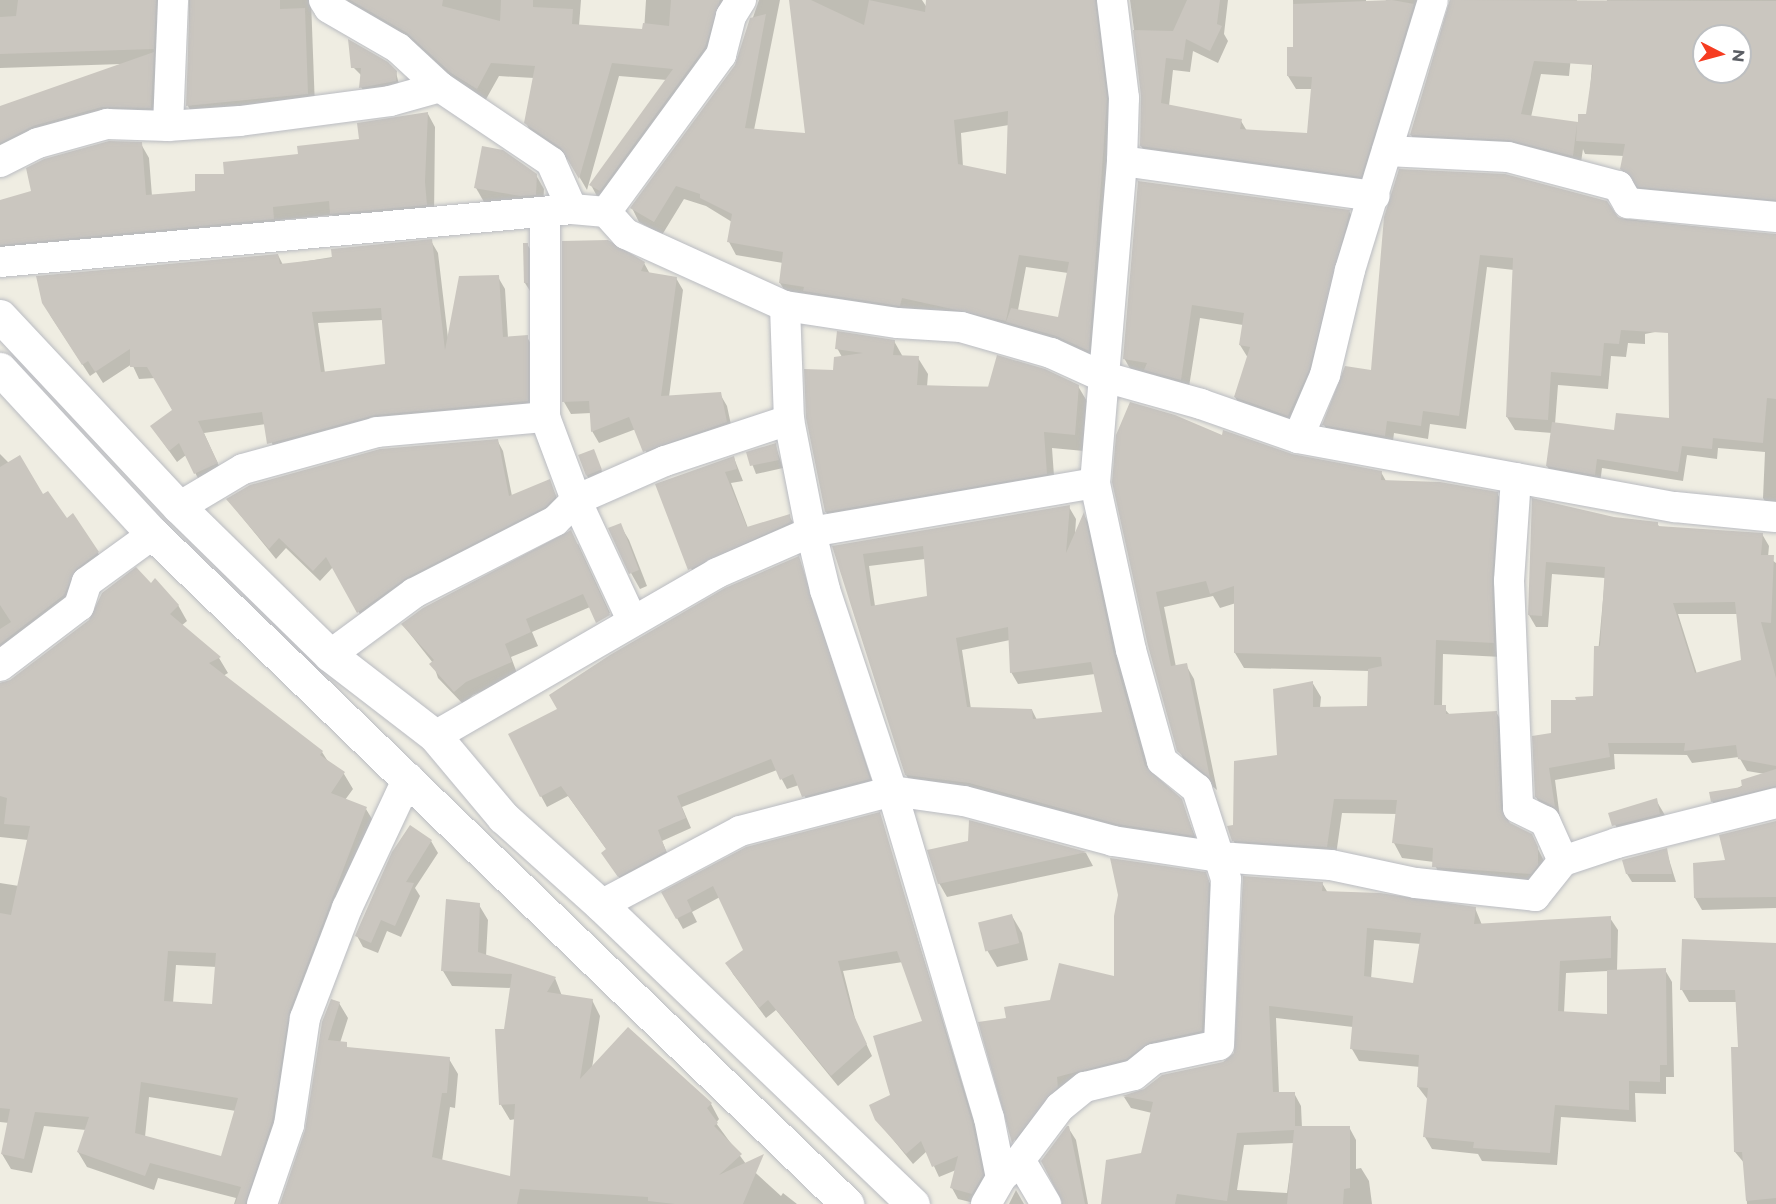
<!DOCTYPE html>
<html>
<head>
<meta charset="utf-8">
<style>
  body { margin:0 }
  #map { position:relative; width:1776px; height:1204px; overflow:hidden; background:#efede2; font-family:Montserrat,sans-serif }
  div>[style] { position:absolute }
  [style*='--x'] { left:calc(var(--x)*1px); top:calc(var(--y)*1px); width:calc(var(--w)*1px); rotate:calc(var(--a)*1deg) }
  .shadow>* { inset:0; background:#0003 }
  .building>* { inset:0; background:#cac6bf; transform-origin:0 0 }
  .roads { filter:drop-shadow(0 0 2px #babcc2) drop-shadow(0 0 2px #babcc2) }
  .street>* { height:30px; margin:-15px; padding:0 15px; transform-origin:15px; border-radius:15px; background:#fff }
  .secondary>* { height:33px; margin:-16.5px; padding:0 16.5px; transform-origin:16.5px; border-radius:16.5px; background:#fff }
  span { translate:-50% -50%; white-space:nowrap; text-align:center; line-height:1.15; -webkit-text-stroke:4.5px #fff; paint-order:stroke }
  .north { position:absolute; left:1692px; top:24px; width:60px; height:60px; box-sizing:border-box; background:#fff; border:2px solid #bdbfc1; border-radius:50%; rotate:96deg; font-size:16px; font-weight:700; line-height:24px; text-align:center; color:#5b5e64 }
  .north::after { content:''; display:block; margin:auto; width:21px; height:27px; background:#f63c21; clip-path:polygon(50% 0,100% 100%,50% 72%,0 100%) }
</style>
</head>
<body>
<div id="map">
  <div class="shadow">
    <div style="clip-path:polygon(0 0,171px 0,159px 121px,0 160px,0 108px,122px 64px,0 68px)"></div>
    <div style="clip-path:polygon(189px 0,311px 0,315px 108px,195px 120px,188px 106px)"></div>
    <div style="clip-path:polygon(347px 0,581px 0,579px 26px,644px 31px,646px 0,738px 0,712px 61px,598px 198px,591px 185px,667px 80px,619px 76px,587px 190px,570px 161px,533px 136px,526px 123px,534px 78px,499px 76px,485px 101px,353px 10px)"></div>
    <div style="clip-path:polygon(evenodd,780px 0,754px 130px,807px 135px,791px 0,922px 0,937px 23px,938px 0,1112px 0,1113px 113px,1096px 363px,788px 296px,780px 283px,783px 263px,736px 255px,729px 242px,732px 222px,706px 206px,684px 199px,662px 235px,639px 222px,632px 208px,736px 66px,759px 0,780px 0,1009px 125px,1007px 175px,963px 167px,961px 133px,1009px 125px,780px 0,1026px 267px,1068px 273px,1059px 319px,1018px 310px,1026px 267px)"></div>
    <div style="clip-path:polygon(1228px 0,1224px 34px,1228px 41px,1218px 63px,1193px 51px,1190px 72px,1173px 70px,1169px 106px,1241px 121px,1247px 131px,1308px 135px,1312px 89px,1296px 89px,1288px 76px,1294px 49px,1293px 0,1366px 0,1369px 49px,1386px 0,1429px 0,1368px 189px,1149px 159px,1141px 146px,1143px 96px,1130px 0)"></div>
    <div style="clip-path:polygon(evenodd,1450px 0,1577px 0,1569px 76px,1541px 74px,1531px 117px,1579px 123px,1588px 116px,1592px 65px,1607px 0,1776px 0,1776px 212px,1647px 200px,1630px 182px,1624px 156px,1585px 154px,1583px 149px,1580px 169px,1419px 148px,1411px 135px,1450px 0,1704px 36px,1740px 36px,1740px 72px,1704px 72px,1704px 36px)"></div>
    <div style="clip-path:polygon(350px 42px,396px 72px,400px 89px,366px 95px,361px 87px,362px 76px,353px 67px)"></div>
    <div style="clip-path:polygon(428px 114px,435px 127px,434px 218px,339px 227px,332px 215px,280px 220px,281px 233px,0 261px,0 201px,33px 192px,141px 144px,149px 158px,152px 196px,196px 192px,226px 176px,361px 141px)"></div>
    <div style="clip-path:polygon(536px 175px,544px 189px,543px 208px,484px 202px,476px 188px)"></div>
    <div style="clip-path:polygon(1139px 182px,1349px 211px,1357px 225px,1296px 429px,1243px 411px,1235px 397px,1248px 358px,1240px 345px,1243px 325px,1200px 318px,1188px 393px,1132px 372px,1124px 358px)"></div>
    <div style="clip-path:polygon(evenodd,1386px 218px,1617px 218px,1776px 235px,1776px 509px,1769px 508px,1763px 498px,1765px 452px,1718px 448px,1717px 459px,1687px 455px,1683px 481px,1602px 468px,1600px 484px,1553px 476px,1547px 466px,1552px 433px,1515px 430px,1507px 417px,1514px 270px,1487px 267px,1466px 429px,1430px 424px,1428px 439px,1394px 433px,1392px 449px,1332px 438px,1324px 425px,1372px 372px,1386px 218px,1670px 329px,1671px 419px,1616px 432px,1555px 424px,1558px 385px,1608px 389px,1611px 356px,1626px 357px,1628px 343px,1645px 344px,1645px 334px,1670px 329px)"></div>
    <div style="clip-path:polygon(evenodd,431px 241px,438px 253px,448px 338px,498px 277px,505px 289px,508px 338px,527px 337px,534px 349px,534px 413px,276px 456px,266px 424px,204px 433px,223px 475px,202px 486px,186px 455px,177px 462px,152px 427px,173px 411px,155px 378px,139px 379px,132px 364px,103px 383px,96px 372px,90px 376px,50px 315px,278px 255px,283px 265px,431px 241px,383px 320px,387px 365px,325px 373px,318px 323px,383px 320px)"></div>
    <div style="clip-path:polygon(527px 244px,532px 252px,530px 291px,525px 283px)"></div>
    <div style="clip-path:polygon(644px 263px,650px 274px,676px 278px,683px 290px,669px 397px,720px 394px,727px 406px,733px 434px,651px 463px,636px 429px,599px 443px,592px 431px,591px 413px,571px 414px,564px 402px)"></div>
    <div style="clip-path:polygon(894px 341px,903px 357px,918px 358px,928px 374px,927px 387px,1078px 386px,1088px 403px,1084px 451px,1052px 448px,1055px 490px,836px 528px,826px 512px,834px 371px,842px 357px,837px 348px)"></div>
    <div style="clip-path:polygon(1222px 437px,1292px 456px,1381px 472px,1386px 481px,1497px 493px,1505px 508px,1502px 657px,1443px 654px,1442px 706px,1450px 715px,1496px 712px,1505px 727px,1508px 824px,1531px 835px,1545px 863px,1545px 880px,1442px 882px,1434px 862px,1402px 858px,1394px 843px,1397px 814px,1342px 813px,1335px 862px,1242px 855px,1233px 840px,1235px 827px,1278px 756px,1312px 682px,1321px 697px,1320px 708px,1368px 708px,1370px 671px,1244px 668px,1235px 653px,1236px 603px,1220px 608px,1213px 596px,1164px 607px,1176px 667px,1186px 665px,1194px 679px,1217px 790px,1187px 766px,1179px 750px,1114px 482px)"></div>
    <div style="clip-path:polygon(497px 440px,503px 451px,512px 496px,549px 481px,561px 507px,365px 623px,333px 567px,320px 581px,286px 548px,276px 559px,228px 500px)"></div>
    <div style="clip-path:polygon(775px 444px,783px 468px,756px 474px,748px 453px)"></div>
    <div style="clip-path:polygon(593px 451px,605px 478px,592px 484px,587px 476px)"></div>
    <div style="clip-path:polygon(0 454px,98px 553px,107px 568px,0 667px)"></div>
    <div style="clip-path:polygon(734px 458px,743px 481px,731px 483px,748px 528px,789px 516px,796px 527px,696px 580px,657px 485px)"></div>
    <div style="clip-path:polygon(evenodd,1533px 500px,1614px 519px,1657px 523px,1660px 528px,1762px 534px,1769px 546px,1768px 557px,1776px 563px,1776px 800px,1719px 813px,1712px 801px,1765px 774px,1747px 771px,1739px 757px,1692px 763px,1687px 755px,1614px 754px,1615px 769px,1555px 780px,1560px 818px,1543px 809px,1536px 797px,1577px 702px,1594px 697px,1605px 578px,1552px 574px,1548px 627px,1536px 627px,1529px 615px,1533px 500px,1678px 614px,1738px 614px,1743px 661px,1697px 674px,1678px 614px)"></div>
    <div style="clip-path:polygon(evenodd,1069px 507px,1076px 519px,1075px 535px,1084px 515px,1090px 526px,1121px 668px,1149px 771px,1181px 800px,1199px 847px,914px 787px,906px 775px,834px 547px,1069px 507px,925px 559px,928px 597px,875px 606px,869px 566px,925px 559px,1069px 507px,1010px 640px,1011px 672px,1018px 684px,1095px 674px,1104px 713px,1037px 720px,1032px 710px,971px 709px,962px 650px,1010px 640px)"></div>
    <div style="clip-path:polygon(620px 525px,629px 540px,647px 586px,640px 589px,631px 573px)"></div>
    <div style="clip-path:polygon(578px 544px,610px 613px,597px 621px,590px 607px,532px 632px,538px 646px,511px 657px,518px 676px,473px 695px,463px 704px,438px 678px,433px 663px,403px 625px)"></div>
    <div style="clip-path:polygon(798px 558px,875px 790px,810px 807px,799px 785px,787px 789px,777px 770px,682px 807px,691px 828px,662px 841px,671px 862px,625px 886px,603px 854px,607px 850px,568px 796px,547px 807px,541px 796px,559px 710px)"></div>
    <div style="clip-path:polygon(evenodd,151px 585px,178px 605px,187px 621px,181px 626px,219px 658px,228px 673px,223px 676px,322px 752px,329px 763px,344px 774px,353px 789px,345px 800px,366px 809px,375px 824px,257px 1204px,234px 1204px,236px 1198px,158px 1178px,154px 1190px,87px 1167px,78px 1152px,86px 1130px,44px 1126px,32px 1173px,11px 1169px,2px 1154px,9px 1123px,0 1122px,0 883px,19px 886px,28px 840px,0 837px,0 683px,11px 681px,151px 585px,176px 965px,217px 967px,214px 1006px,173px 1003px,176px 965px,151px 585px,149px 1097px,236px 1111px,222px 1158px,145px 1137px,149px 1097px)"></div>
    <div style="clip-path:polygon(1656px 800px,1666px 817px,1624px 843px,1610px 814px)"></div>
    <div style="clip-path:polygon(879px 814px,978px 1134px,988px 1187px,978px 1204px,958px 1199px,952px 1188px,956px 1170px,939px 1177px,927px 1151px,913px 1164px,876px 1119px,892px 1096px,924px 1022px,903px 962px,843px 971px,856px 1022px,872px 1056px,838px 1086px,776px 1010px,766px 1018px,733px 974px,727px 963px,745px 950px,720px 897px,692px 912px,697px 922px,683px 929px,663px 893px)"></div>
    <div style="clip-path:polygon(970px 822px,1086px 853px,1093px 866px,947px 897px,939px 883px,970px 843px)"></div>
    <div style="clip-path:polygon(1776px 822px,1776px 908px,1702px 910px,1695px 898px,1727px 861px)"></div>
    <div style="clip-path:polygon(431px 841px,438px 853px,415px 888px,420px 896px,401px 937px,387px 931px,378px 953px,363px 947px,357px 936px)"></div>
    <div style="clip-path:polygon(1666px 850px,1676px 882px,1632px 882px,1627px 874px)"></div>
    <div style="clip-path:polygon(1205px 874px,1211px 885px,1208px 1042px,1157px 1053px,1019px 1152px,980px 1023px,1007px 1020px,1115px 978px)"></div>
    <div style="clip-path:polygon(evenodd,1322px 883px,1328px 893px,1475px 908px,1482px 925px,1610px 918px,1618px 930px,1617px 971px,1665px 970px,1672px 982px,1674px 1077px,1666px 1077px,1666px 1094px,1635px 1093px,1636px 1122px,1561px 1117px,1557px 1165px,1482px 1161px,1478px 1154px,1432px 1149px,1425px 1137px,1428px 1100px,1418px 1087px,1420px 1067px,1359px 1061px,1352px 1049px,1353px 1027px,1276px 1018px,1279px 1093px,1294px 1093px,1301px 1106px,1302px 1128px,1349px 1127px,1356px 1140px,1356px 1169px,1361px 1168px,1369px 1181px,1372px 1204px,1102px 1204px,1142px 1155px,1152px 1113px,1131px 1108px,1124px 1097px,1223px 1063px,1235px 1054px,1322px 883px,1374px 940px,1421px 944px,1414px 985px,1371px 979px,1374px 940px,1322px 883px,1608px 971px,1609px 1015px,1564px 1013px,1566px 973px,1608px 971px,1322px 883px,1294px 1143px,1287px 1193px,1237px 1190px,1244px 1145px,1294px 1143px)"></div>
    <div style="clip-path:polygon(479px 905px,488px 920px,486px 956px,555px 978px,562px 996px,592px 1000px,600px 1016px,592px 1068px,711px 1104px,719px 1119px,716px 1123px,746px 1164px,781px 1196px,783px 1193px,797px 1204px,282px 1204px,307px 1131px,323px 1023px,339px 1003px,348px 1018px,340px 1043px,349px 1049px,449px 1059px,458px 1074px,455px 1108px,450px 1107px,442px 1161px,511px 1178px,516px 1119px,510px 1120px,501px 1105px,512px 988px,452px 986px,443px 971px)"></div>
    <div style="clip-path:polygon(1012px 916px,1022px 933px,1028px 960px,997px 967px,987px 950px)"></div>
    <div style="clip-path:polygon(1776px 945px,1776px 1204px,1747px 1204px,1745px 1164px,1735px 1152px,1733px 1048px,1740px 1049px,1737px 1002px,1689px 1002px,1682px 990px)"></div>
    <div style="clip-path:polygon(1069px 1129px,1076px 1140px,1088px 1204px,1062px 1204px)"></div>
    <div style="clip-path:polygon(1016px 1190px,1024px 1204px,1009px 1204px)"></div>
  </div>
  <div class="building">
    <div style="clip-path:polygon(18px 0,156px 0,154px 49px,0 54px,0 17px,16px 16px)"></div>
    <div style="clip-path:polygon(190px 0,280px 0,280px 9px,305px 8px,308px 94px,186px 106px)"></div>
    <div style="clip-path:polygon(350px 0,443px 0,442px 6px,500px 21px,501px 0,533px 0,533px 7px,573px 9px,572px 24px,642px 29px,643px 23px,669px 26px,671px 0,720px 0,705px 47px,600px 191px,589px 185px,673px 69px,612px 63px,579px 179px,561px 148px,524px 123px,535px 66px,491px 63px,477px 89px,451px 73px,407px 33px)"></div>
    <div style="clip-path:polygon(evenodd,789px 0,811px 0,864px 25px,869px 0,925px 12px,926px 0,1095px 0,1107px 99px,1089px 351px,1056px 336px,1006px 322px,1011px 308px,1058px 317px,1069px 262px,1019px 255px,1006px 321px,902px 298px,900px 306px,803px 291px,804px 287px,779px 283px,783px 252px,727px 242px,732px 214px,700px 198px,700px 194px,676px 186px,654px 222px,630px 208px,735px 65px,750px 18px,766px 14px,745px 128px,805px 133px,789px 0,1008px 111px,1006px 174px,958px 164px,954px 120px,1008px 111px)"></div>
    <div style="clip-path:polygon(1187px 0,1220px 0,1217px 24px,1222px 26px,1210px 51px,1186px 39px,1183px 60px,1166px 58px,1161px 103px,1242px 119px,1240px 129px,1307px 133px,1312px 77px,1287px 76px,1287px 47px,1293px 47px,1293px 4px,1392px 0,1414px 4px,1361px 177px,1140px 146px,1141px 96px,1133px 30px,1173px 31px)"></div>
    <div style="clip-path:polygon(evenodd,1450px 0,1776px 1px,1776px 200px,1638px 187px,1620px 169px,1625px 144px,1576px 141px,1577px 124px,1573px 156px,1509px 140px,1410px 135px,1450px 0,1704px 36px,1740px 36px,1740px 72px,1704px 72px,1704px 36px,1450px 0,1534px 61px,1593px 65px,1586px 114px,1578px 114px,1578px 122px,1521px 114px,1534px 61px)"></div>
    <div style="clip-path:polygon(348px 39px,388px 62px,397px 71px,396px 81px,359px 88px,361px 68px,351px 68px)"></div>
    <div style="clip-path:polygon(154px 52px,151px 108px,102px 107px,33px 126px,0 143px,0 106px)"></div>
    <div style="clip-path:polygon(428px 112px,425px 182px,427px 205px,330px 214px,329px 201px,273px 207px,274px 219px,0 245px,0 200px,31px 191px,26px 168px,44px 159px,109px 141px,142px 142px,146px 195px,195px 191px,195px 174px,224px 174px,223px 162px,298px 154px,297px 146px,359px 139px,357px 123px)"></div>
    <div style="clip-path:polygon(482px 146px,503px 150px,537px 174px,536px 195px,520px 196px,474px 188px)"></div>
    <div style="clip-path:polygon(1399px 169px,1505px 174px,1607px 201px,1618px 217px,1626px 220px,1776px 234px,1776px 399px,1767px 398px,1763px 443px,1713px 438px,1712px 449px,1682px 446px,1678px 472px,1597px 459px,1595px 475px,1546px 466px,1552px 422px,1614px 430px,1616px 413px,1669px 418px,1668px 333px,1621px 330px,1619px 344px,1604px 343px,1601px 376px,1551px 372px,1548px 420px,1506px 417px,1513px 258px,1480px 255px,1459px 416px,1423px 411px,1421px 426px,1387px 421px,1385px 436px,1322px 425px,1345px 366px,1371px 370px,1384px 217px)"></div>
    <div style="clip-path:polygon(1138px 181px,1350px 210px,1309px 370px,1288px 416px,1234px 397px,1250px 347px,1239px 345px,1244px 313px,1192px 305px,1181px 380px,1144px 370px,1147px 363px,1123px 359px)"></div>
    <div style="clip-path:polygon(evenodd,432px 239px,445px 350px,459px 276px,499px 275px,503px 337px,528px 335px,528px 401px,375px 415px,267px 444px,262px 412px,198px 421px,218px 463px,194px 474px,179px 443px,169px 451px,150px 426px,172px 410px,147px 367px,130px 367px,130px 349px,95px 372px,88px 361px,82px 365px,42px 303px,36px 276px,278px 254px,280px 264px,332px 258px,331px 249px,432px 239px,381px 308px,385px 364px,321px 372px,312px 312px,381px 308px)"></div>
    <div style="clip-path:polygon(608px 240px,645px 262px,641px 271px,677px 277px,661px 396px,721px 392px,727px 422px,643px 452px,629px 417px,591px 432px,589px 401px,562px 402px,562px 241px)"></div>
    <div style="clip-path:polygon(523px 243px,528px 243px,528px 283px,524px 283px)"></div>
    <div style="clip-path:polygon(837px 331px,895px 340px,893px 355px,919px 356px,917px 385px,988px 387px,997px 355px,1045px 369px,1079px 385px,1075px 435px,1044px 432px,1047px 474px,825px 512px,806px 418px,804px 369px,833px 370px,834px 357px,863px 353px,835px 349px)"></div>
    <div style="clip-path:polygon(1130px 402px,1175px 415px,1222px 435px,1223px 430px,1292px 454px,1382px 471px,1381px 480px,1440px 482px,1498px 492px,1492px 580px,1494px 643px,1436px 640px,1434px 705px,1446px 705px,1446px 714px,1497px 711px,1501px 809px,1510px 823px,1532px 834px,1538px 847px,1538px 865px,1531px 874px,1432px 867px,1433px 848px,1392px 843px,1397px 800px,1334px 799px,1327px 847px,1232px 841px,1227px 826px,1233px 825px,1234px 761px,1277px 755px,1273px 689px,1313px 681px,1313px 707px,1367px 706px,1368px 669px,1382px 666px,1381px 657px,1234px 653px,1234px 586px,1210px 594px,1206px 581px,1156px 592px,1171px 666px,1187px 663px,1210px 778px,1177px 751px,1148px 646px,1112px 482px,1116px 435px)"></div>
    <div style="clip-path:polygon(498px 439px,509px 496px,550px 479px,556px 496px,545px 507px,406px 578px,357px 613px,326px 557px,313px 571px,279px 538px,269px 549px,226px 499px,250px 485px,380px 449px)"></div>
    <div style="clip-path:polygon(776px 443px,779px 460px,750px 466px,746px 452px)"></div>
    <div style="left:594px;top:449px;width:22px;height:17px;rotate:69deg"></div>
    <div style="clip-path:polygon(20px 455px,43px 494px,48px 491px,67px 518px,73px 513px,99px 552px,76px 569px,64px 595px,0 644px,0 629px,11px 622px,0 605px,0 467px)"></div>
    <div style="clip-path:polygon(734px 456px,737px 469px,725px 472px,747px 527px,790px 514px,791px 522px,688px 570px,655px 484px)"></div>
    <div style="clip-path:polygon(evenodd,1532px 498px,1614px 517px,1658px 522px,1658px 526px,1763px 533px,1761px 555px,1774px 555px,1771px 623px,1761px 622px,1776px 678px,1776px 766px,1738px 759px,1736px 745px,1684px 751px,1685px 743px,1608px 743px,1610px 757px,1549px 768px,1555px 807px,1535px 797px,1532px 736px,1551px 733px,1551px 700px,1576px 700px,1575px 697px,1593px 696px,1594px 646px,1600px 646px,1605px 567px,1546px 562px,1542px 616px,1528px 615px,1532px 498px,1735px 602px,1741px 660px,1695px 673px,1673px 603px,1735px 602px)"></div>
    <div style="clip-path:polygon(evenodd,1070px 505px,1066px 553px,1084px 512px,1114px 655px,1145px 766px,1182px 799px,1194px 836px,1117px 824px,969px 783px,905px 775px,832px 546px,1070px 505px,923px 546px,927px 596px,871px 606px,863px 554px,923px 546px,1070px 505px,1008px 627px,1010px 673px,1091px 662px,1102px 712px,1033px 719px,1032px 709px,967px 707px,956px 638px,1008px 627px)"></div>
    <div style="clip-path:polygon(621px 523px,639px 570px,629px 574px,608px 528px)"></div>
    <div style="clip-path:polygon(571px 530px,610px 615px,596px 623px,583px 594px,526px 619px,531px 632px,505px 644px,512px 662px,466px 682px,454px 692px,429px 664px,434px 660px,401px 624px,423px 608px)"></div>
    <div style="clip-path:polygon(799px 556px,870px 779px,802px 797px,793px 774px,780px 780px,771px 759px,677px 796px,686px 818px,658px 830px,666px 851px,618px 877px,601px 853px,606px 849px,561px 786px,540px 797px,508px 734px,557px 709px,549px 695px,610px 655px,725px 588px)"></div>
    <div style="clip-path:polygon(evenodd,136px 567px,151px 583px,155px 578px,179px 605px,170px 614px,221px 657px,209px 663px,323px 751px,320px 755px,345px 772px,331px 793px,367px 807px,289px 1012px,272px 1121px,245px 1204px,235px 1204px,241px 1187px,150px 1163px,145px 1176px,77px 1152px,89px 1117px,35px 1112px,24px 1159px,1px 1154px,10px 1109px,0 1108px,0 913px,11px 915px,30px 826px,4px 824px,7px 798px,0 796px,0 683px,10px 680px,89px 620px,102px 593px,136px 567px,168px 951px,216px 953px,212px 1004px,164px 1001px,168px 951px,136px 567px,141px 1082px,238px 1098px,221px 1156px,135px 1133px,141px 1082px)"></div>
    <div style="clip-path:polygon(1776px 769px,1776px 786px,1711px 802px,1709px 792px,1742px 787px,1741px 780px)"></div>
    <div style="clip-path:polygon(1657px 798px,1660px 814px,1612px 826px,1608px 813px)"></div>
    <div style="clip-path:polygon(880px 812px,972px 1122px,983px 1175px,972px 1194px,950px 1188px,958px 1156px,932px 1167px,921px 1141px,906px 1154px,875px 1120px,869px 1105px,890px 1095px,873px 1036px,922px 1021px,897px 951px,838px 961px,851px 1009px,867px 1044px,831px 1076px,768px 1000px,759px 1008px,725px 963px,743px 950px,713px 886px,687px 900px,692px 911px,676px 919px,661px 892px,746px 847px)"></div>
    <div style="clip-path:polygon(969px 820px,1087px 852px,938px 884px,927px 850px,968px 841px)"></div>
    <div style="clip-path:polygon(1776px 821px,1776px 897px,1694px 898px,1693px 863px,1725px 860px,1719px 835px)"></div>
    <div style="clip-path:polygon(410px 825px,432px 840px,406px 882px,414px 883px,395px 926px,381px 920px,371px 943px,355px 936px,392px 852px)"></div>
    <div style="clip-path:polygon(1667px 848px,1672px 874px,1626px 874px,1622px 860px)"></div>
    <div style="clip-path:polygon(1110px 858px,1206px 872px,1209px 881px,1202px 1031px,1150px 1042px,1126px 1059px,1057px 1077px,1058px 1087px,1012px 1143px,978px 1022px,1006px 1018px,1004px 1007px,1050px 1000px,1059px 963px,1114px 976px,1114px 916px,1118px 895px)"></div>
    <div style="clip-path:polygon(evenodd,1243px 876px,1323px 882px,1322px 891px,1380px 893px,1476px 907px,1474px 924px,1611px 916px,1611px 958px,1560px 961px,1558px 1011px,1607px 1014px,1607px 970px,1666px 968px,1667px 1065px,1660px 1065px,1660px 1082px,1629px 1081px,1629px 1110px,1555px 1105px,1550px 1153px,1473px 1148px,1474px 1142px,1423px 1137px,1428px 1088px,1417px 1087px,1419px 1055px,1350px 1049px,1353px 1016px,1269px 1006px,1273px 1092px,1295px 1092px,1295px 1126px,1350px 1126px,1350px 1188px,1344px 1189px,1343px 1204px,1287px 1204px,1294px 1130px,1237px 1133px,1227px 1201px,1177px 1194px,1175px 1204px,1101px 1204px,1106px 1160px,1141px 1153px,1153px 1102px,1122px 1096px,1144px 1089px,1162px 1075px,1223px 1062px,1234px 1053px,1243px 876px,1367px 928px,1421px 933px,1413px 983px,1364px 976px,1367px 928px)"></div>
    <div style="clip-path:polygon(446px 899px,480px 903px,478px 952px,556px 977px,547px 992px,593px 999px,580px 1079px,628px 1027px,712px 1103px,707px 1108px,718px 1123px,714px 1126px,742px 1154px,719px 1175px,764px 1154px,743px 1204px,675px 1204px,648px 1201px,648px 1197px,520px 1189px,517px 1204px,280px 1204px,305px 1130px,322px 1022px,331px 999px,340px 1002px,328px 1040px,347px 1042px,347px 1047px,450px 1057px,447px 1093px,442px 1093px,432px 1157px,510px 1176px,515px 1104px,499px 1105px,495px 1029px,504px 1029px,512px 974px,441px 971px)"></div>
    <div style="left:1012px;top:914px;width:30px;height:35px;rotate:76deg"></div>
    <div style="clip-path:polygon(1682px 939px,1776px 943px,1776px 1198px,1746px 1201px,1742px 1152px,1734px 1152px,1731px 1047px,1738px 1047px,1735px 990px,1680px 990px)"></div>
    <div style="clip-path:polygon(1067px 1126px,1069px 1126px,1085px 1204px,1063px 1204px,1041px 1161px)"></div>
  </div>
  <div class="roads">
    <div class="street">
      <div style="--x:324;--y:0;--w:9;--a:58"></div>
      <div style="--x:329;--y:8;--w:80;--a:30.1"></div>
      <div style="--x:398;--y:48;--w:57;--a:42.9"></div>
      <div style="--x:440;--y:87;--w:134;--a:34"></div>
      <div style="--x:551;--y:162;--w:51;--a:65.9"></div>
      <div style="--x:572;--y:209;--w:34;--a:5"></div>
      <div style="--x:606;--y:212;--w:30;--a:48"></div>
      <div style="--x:626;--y:234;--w:175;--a:24.4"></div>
      <div style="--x:785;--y:306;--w:114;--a:8.6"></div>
      <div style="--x:898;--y:323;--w:63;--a:3.6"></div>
      <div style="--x:961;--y:327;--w:94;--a:16.1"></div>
      <div style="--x:1051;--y:353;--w:55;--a:24.7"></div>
      <div style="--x:1101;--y:376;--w:104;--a:15.6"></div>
      <div style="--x:1201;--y:404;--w:103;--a:19.3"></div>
      <div style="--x:1298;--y:438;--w:383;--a:10.4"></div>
      <div style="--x:1675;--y:507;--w:101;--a:5.7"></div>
      <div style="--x:168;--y:126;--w:126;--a:-87.7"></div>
      <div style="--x:1387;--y:151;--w:121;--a:2.8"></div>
      <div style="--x:1508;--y:157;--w:114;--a:14.8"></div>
      <div style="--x:1618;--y:186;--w:20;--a:60"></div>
      <div style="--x:1628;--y:203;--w:149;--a:5.4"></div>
      <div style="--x:1122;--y:161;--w:255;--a:7.9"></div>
      <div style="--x:0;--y:162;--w:42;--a:-26.6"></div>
      <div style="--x:38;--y:143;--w:72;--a:-15.4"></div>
      <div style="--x:107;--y:124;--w:61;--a:1.9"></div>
      <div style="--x:168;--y:126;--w:72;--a:-4"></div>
      <div style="--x:240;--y:121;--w:151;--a:-7.6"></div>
      <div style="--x:390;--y:101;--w:52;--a:-15.6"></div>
      <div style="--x:606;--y:212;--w:195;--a:-53.8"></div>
      <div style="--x:721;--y:55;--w:40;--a:-75.6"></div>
      <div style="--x:731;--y:16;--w:19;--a:-58"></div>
      <div style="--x:545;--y:213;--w:204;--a:90"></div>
      <div style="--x:545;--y:417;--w:89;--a:69.5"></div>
      <div style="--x:576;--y:500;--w:132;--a:65"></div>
      <div style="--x:0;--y:262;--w:574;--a:-5.29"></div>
      <div style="--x:785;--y:306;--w:114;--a:88"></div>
      <div style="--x:789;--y:420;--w:114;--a:78.9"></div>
      <div style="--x:811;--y:532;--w:60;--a:76.4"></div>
      <div style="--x:825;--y:590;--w:212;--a:71.6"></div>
      <div style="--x:892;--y:791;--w:341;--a:73.5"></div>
      <div style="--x:989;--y:1118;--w:61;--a:78.7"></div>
      <div style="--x:1001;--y:1178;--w:30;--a:120"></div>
      <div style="--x:1298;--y:438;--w:69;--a:-66.8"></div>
      <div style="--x:1325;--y:375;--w:108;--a:-76.6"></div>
      <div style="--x:1350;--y:270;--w:282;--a:-72.9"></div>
      <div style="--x:1516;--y:478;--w:103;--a:93.9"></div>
      <div style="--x:1509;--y:581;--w:227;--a:87.7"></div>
      <div style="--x:1518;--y:808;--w:30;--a:26"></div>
      <div style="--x:1545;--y:821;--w:44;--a:65.8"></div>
      <div style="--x:179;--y:507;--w:74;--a:-30.7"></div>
      <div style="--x:243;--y:469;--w:139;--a:-15.4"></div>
      <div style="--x:377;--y:432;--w:169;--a:-5.1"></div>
      <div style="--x:330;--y:655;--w:104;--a:-36.4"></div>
      <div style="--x:414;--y:593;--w:158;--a:-27.1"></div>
      <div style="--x:555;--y:521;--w:30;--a:-45"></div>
      <div style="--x:576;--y:500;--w:97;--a:-23.7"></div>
      <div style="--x:665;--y:461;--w:131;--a:-18.3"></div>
      <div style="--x:0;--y:666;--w:99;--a:-37.2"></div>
      <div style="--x:79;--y:606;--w:25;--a:-72"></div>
      <div style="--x:87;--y:582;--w:82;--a:-36"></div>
      <div style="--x:435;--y:736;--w:326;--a:-30"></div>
      <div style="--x:717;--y:573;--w:103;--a:-23.6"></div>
      <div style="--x:811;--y:532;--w:288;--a:-9.8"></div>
      <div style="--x:601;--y:905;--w:157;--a:-28"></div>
      <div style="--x:740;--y:831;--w:157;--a:-14.7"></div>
      <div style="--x:892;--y:791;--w:73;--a:7.9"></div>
      <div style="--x:964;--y:801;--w:154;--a:15"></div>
      <div style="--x:1113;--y:841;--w:107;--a:8.6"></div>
      <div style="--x:1219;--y:857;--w:112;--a:4.1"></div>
      <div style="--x:1331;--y:865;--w:87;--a:12"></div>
      <div style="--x:1416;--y:883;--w:120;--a:6.2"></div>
      <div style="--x:1535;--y:896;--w:45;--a:-51.3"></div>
      <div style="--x:1563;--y:861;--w:57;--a:-18.4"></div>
      <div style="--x:1617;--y:843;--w:164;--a:-14.1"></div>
      <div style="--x:1020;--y:1160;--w:66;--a:-53"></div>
      <div style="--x:1060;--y:1107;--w:32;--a:-39"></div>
      <div style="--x:1085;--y:1087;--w:50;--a:-13.8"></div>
      <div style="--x:1134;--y:1075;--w:26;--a:-39"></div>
      <div style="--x:1154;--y:1059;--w:66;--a:-12.2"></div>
      <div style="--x:1219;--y:1045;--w:166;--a:-87.6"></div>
      <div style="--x:1226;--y:879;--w:95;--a:-107.9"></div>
      <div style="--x:1197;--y:789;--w:45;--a:-141.3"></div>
      <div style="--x:1162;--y:761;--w:115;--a:-105.6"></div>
      <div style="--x:1131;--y:650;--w:171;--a:-102.2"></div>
      <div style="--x:1095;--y:483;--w:323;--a:-85.2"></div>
      <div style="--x:1122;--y:161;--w:63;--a:-88.2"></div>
      <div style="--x:1124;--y:98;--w:99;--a:-97"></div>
      <div style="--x:1005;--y:1174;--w:21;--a:-43"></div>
      <div style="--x:1020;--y:1160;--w:51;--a:59.4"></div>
      <div style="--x:262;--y:1204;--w:83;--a:-71.1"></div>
      <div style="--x:289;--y:1125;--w:108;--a:-81.5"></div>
      <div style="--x:305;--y:1018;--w:118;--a:-69.1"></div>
      <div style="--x:347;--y:908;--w:144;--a:-64.9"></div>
    </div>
    <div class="secondary">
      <div style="--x:0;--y:316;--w:262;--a:46.9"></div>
      <div style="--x:179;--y:507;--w:211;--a:44.4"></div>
      <div style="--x:330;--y:655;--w:133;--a:37.6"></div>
      <div style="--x:435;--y:736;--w:106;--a:50"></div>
      <div style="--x:503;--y:817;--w:132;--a:41.9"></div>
      <div style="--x:601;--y:905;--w:432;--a:43.8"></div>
      <div style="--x:0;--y:369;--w:225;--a:47.2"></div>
      <div style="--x:153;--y:534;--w:965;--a:43.99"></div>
    </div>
  </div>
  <div class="north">N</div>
</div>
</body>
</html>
